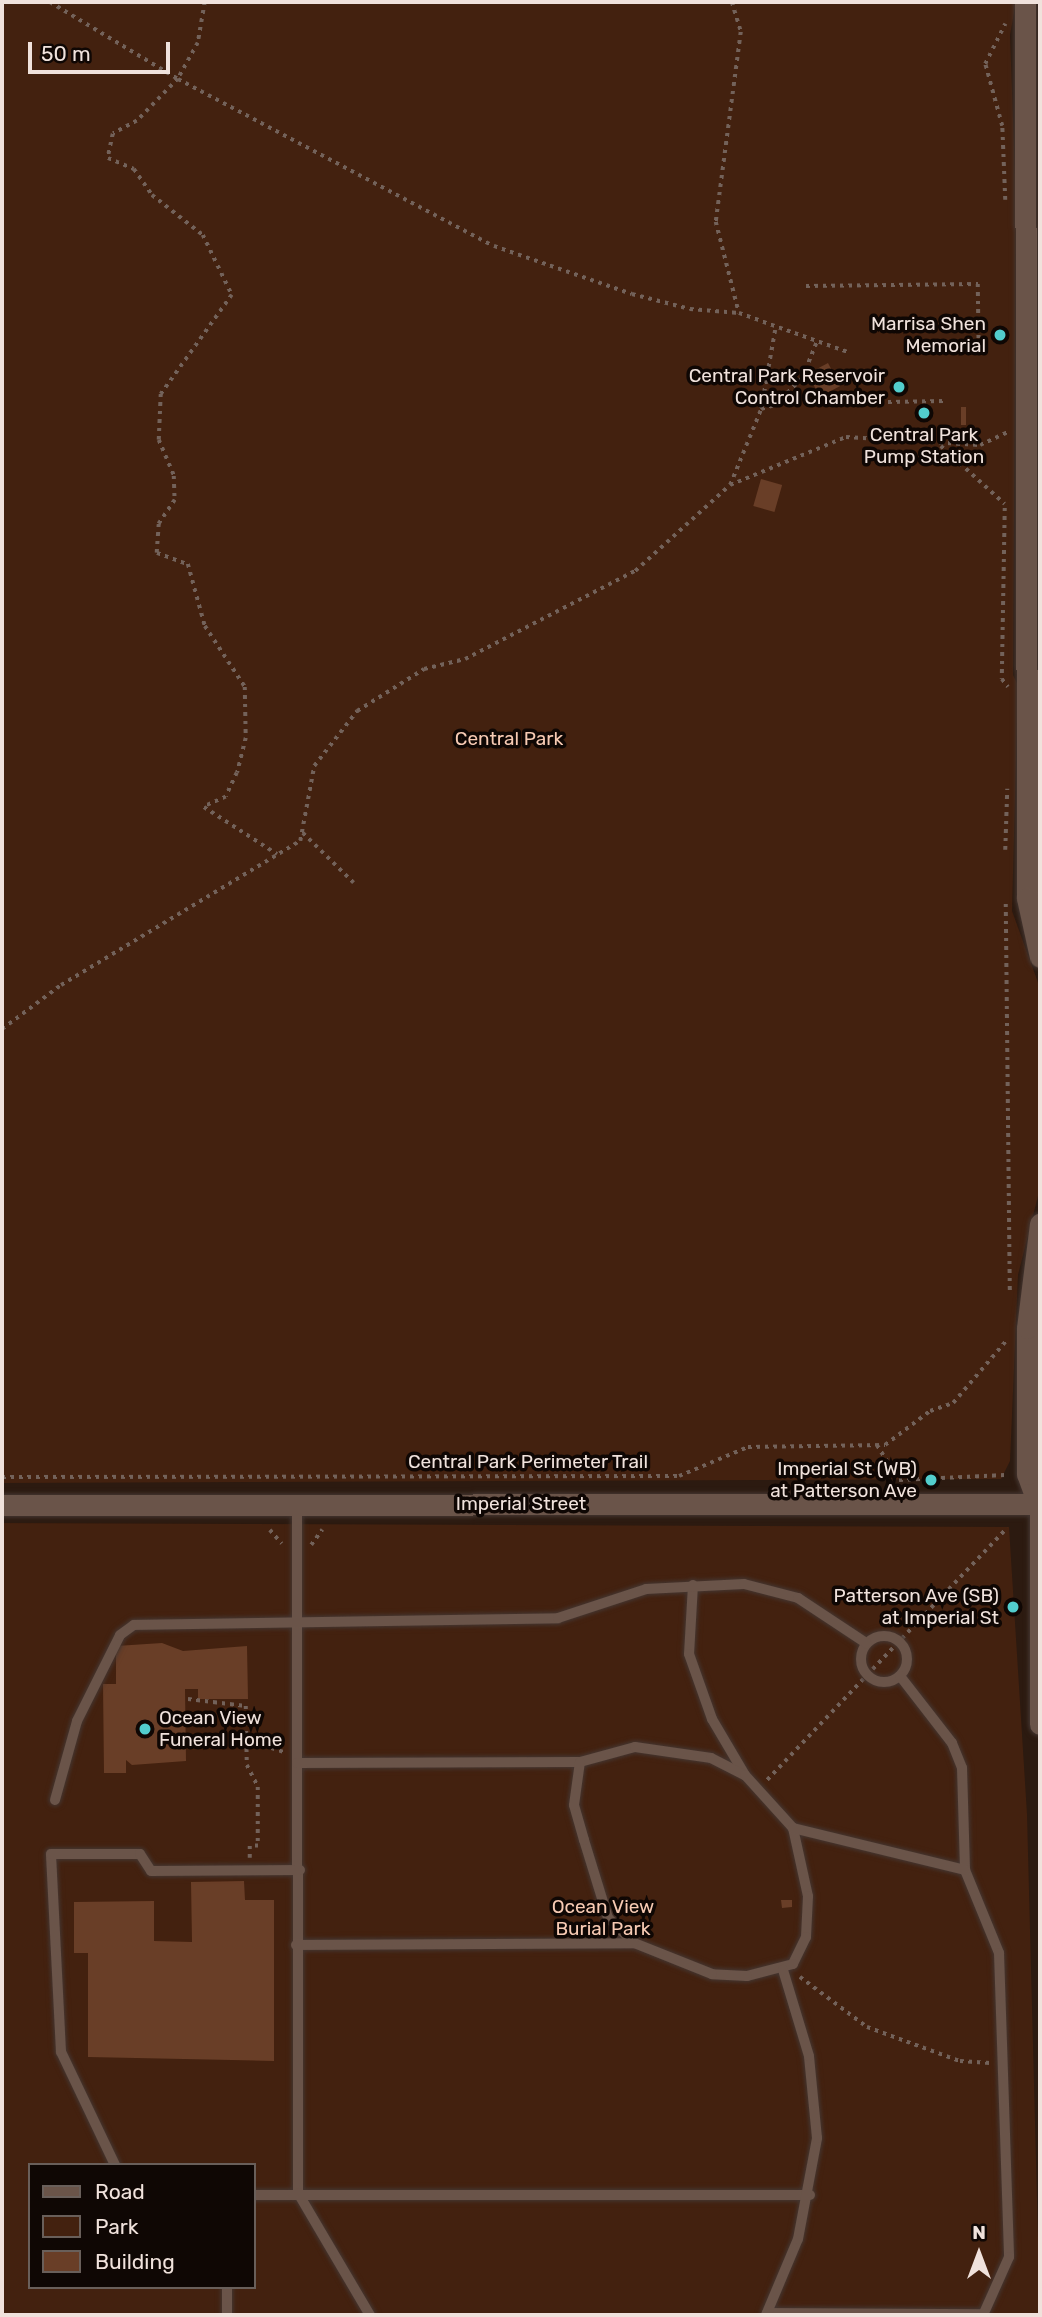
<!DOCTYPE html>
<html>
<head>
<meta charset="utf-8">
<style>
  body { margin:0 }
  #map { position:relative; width:1042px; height:2317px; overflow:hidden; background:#2c1a10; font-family:Rubik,sans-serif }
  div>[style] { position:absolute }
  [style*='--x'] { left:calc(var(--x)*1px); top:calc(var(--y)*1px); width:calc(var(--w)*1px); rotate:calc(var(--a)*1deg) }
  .green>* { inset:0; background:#43210f }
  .building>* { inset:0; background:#693e27; transform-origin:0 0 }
  .path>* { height:3.5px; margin-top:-1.75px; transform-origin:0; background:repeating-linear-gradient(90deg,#73625a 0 3.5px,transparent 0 8.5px) }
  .roads { filter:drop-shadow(0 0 2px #443631) drop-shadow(0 0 2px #443631) }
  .lane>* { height:10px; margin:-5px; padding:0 5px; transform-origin:5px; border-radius:5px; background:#6a5449 }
  .lane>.ring { margin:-5px; padding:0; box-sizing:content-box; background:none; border:10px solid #6a5449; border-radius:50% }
  .secondary>* { height:21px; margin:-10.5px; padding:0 10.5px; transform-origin:10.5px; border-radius:10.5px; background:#6a5449 }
  .dots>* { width:19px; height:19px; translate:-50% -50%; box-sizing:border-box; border:4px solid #0f0704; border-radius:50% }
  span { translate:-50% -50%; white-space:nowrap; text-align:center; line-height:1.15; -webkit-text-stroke:7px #0f0704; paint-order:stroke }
  .poi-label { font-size:19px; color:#f0e2dc }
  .right { translate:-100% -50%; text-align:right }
  .left { translate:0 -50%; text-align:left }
  .park-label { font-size:19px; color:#f7cab3 }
  .street-label { font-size:19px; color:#f0e2dc }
  .frame { position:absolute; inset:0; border:4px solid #f0e2dc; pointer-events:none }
  .legend { position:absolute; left:28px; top:2163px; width:228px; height:126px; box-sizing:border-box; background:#0f0704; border:2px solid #695f5a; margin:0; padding:9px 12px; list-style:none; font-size:21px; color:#f0e2dc }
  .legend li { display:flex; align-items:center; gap:14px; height:35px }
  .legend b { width:35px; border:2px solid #695f5a }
  .north { position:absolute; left:944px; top:2219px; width:70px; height:70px; -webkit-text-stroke:5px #0f0704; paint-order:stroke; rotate:0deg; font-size:19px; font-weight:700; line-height:28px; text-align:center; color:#f0e2dc }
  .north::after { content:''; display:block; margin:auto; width:24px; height:32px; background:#f0e2dc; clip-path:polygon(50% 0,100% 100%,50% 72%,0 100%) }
  .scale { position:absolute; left:28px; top:42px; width:142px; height:32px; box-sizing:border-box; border:4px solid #f0e2dc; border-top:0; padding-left:9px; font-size:21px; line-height:24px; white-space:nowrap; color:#f0e2dc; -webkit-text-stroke:5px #0f0704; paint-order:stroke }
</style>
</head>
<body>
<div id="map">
  <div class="green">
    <div style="clip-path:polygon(2px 2px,1016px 2px,1010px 35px,1016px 203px,1013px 675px,1018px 685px,1012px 911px,1040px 988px,1040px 1188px,1018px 1275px,1010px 1461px,1001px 1479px,2px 1483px)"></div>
    <div style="clip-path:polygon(evenodd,2px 1523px,1009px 1527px,1027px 1814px,1040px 2315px,2px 2315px,2px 1523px,30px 2165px,254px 2165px,254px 2287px,30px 2287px,30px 2165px)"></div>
  </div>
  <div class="building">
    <div style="left:828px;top:363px;width:26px;height:23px;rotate:62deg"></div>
    <div style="left:891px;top:385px;width:16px;height:5px"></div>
    <div style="left:961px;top:407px;width:5px;height:18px"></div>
    <div style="left:761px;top:479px;width:22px;height:28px;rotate:16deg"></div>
    <div style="clip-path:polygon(162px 1643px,183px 1651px,247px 1646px,248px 1699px,198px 1699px,198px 1689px,185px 1689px,186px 1761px,132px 1765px,126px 1760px,126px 1773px,104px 1773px,103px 1684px,116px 1684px,116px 1646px)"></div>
    <div style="clip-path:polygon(244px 1881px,245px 1900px,274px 1900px,274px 2061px,88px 2057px,88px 1953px,74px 1953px,74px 1902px,154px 1901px,154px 1941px,192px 1942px,191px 1882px)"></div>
    <div style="clip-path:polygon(781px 1900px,792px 1900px,792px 1907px,782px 1908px)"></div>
  </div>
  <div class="path">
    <div style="--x:50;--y:2;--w:149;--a:31"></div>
    <div style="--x:178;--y:79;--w:357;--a:27.9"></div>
    <div style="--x:494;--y:246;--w:146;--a:19.2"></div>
    <div style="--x:632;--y:294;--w:60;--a:14.5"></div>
    <div style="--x:690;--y:309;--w:49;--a:4.7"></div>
    <div style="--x:205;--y:2;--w:42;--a:99.7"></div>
    <div style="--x:198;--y:43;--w:41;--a:119.1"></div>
    <div style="--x:178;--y:79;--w:59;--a:134.3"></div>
    <div style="--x:137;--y:121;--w:27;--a:152"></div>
    <div style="--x:113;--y:134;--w:25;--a:102"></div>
    <div style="--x:108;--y:158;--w:28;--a:23"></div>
    <div style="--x:134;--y:169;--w:32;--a:55"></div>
    <div style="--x:152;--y:195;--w:65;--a:38.1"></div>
    <div style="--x:203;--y:235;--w:67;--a:64.2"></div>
    <div style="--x:232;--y:295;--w:122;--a:125.6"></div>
    <div style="--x:161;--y:394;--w:46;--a:92.5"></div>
    <div style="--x:159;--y:440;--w:39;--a:67"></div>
    <div style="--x:174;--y:476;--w:24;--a:88"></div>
    <div style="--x:175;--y:500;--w:29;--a:124"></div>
    <div style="--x:159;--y:524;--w:29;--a:94"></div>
    <div style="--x:157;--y:553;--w:33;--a:20"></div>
    <div style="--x:188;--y:564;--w:64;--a:74.7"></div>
    <div style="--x:205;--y:626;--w:73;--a:56.7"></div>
    <div style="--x:245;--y:687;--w:51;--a:88.9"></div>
    <div style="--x:246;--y:738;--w:36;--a:104"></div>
    <div style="--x:237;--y:773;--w:26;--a:115"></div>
    <div style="--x:226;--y:797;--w:24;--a:156"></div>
    <div style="--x:204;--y:807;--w:87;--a:32.8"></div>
    <div style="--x:732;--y:2;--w:31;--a:73"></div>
    <div style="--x:741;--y:32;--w:192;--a:97.5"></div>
    <div style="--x:716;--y:222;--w:94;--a:75.8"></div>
    <div style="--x:739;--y:313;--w:116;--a:19.7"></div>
    <div style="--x:1005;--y:200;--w:74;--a:-92.3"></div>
    <div style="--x:1002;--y:126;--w:64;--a:-105.3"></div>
    <div style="--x:985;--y:64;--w:45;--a:-63.4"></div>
    <div style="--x:806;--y:286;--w:172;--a:-0.7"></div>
    <div style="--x:978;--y:284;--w:75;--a:89.2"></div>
    <div style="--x:888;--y:402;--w:56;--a:-1"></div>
    <div style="--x:761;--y:409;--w:15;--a:-16"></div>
    <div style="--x:775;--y:405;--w:38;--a:-45"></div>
    <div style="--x:802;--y:378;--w:40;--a:-68"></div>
    <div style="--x:941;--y:446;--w:86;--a:42.2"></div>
    <div style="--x:730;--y:485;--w:126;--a:-22.5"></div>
    <div style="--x:846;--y:437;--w:134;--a:3.4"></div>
    <div style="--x:980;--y:445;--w:31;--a:-25"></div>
    <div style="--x:1005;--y:508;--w:171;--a:91"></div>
    <div style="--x:1002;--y:679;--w:10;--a:53"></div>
    <div style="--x:303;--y:833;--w:71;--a:44.4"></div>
    <div style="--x:1005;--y:850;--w:61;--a:-88.1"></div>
    <div style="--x:1006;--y:904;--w:387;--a:89.4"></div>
    <div style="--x:2;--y:1029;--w:74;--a:-36.7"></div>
    <div style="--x:61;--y:985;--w:279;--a:-31.1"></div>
    <div style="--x:300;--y:841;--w:76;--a:-79.4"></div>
    <div style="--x:314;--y:766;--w:70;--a:-52"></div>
    <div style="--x:357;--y:711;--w:79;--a:-32.1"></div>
    <div style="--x:424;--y:669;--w:42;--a:-13.7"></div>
    <div style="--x:465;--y:659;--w:191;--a:-27.4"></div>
    <div style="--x:635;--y:571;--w:128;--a:-42.2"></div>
    <div style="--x:730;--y:485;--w:82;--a:-67.8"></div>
    <div style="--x:761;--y:409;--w:80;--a:-80"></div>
    <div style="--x:877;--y:1445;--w:41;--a:57.8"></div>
    <div style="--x:899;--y:1480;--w:106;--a:-2.7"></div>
    <div style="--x:2;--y:1477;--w:677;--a:-0.08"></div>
    <div style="--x:679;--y:1476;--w:75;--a:-22.8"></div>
    <div style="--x:748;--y:1447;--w:137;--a:-0.8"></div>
    <div style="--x:885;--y:1445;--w:56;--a:-37.1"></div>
    <div style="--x:930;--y:1411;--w:24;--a:-19"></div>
    <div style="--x:953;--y:1403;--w:82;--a:-49.5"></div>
    <div style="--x:270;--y:1530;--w:18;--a:49"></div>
    <div style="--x:311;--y:1545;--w:19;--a:-54"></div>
    <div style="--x:188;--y:1699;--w:58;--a:6.9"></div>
    <div style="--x:246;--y:1706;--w:59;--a:89"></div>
    <div style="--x:247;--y:1765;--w:25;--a:63"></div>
    <div style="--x:258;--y:1787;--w:59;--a:90"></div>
    <div style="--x:258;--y:1846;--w:8;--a:180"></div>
    <div style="--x:250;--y:1846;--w:12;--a:90"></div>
    <div style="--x:247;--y:1740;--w:40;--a:18"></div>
    <div style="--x:767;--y:1780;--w:348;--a:-46.4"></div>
    <div style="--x:800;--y:1977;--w:84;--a:36.7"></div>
    <div style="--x:867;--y:2027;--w:99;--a:20.1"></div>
    <div style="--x:960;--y:2061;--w:30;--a:4"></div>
  </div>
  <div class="roads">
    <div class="lane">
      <div style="--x:297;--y:1504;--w:689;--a:89.92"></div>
      <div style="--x:298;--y:2193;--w:142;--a:59.5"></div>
      <div style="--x:693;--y:1585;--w:69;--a:93.3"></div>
      <div style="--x:689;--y:1654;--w:69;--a:70.5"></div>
      <div style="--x:712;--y:1719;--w:65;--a:59.5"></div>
      <div class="ring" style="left:861px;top:1636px;width:36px;height:36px"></div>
      <div style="--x:900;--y:1676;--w:85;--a:52.2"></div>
      <div style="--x:952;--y:1743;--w:27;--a:68"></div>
      <div style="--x:962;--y:1768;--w:102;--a:88.3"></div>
      <div style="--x:965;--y:1870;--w:90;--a:67.7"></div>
      <div style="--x:999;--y:1953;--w:304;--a:88.1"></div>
      <div style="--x:1009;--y:2257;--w:64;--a:114.1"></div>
      <div style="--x:297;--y:1763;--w:283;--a:-0.2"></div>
      <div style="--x:580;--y:1762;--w:57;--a:-15.3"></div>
      <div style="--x:635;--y:1747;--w:77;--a:8.2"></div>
      <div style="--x:711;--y:1758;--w:38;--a:27"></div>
      <div style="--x:745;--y:1775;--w:72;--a:47.8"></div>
      <div style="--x:793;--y:1828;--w:70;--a:77.6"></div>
      <div style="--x:808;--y:1896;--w:41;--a:92.8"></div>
      <div style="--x:806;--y:1937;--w:30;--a:116"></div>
      <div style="--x:793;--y:1964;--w:48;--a:165.4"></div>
      <div style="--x:747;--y:1976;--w:35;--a:-177"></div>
      <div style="--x:712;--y:1974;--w:84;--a:-158.3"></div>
      <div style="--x:634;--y:1943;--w:36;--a:-136"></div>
      <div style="--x:608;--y:1918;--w:82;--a:-107.1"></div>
      <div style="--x:584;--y:1840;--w:36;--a:-106"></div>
      <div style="--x:574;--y:1805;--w:43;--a:-82.1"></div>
      <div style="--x:55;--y:1800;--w:82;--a:-74.4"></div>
      <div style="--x:77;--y:1721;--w:96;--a:-63.4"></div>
      <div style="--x:120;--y:1635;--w:17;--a:-36"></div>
      <div style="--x:134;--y:1625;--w:424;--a:-0.9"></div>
      <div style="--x:558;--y:1618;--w:93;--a:-18.2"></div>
      <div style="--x:646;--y:1589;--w:98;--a:-2.9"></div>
      <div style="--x:744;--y:1584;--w:56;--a:14.5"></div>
      <div style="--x:798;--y:1598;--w:82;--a:33.5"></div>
      <div style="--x:793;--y:1828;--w:177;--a:13.7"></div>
      <div style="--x:296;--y:1945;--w:338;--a:-0.3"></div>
      <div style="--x:115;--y:2165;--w:125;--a:-115.5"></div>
      <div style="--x:61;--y:2052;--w:198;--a:-92.9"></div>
      <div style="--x:51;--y:1854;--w:89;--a:0"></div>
      <div style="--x:140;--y:1854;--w:20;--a:57"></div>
      <div style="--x:151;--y:1871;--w:149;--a:-0.4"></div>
      <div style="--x:254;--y:2195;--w:556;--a:0"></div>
      <div style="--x:227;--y:2287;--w:28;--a:90"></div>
      <div style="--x:767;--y:2313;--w:215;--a:0.3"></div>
      <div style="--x:766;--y:2315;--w:82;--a:-67.2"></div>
      <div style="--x:798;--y:2239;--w:103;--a:-79.3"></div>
      <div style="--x:817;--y:2138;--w:82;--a:-95.6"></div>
      <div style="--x:809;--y:2056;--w:90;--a:-106.8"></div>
    </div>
    <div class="secondary">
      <div style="--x:1025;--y:2;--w:896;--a:89.87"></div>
      <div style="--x:1027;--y:898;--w:60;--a:77.6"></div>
      <div style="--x:1040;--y:1500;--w:224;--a:90"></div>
      <div style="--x:1038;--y:1504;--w:32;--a:-110"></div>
      <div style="--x:1027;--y:1474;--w:146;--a:-90"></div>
      <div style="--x:1027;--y:1328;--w:105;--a:-82.9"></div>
      <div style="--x:2;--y:1505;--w:1038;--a:-0.06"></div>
    </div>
  </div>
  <div class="dots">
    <div style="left:1000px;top:335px;background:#52cdcd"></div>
    <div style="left:899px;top:387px;background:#52cdcd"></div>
    <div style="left:924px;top:413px;background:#52cdcd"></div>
    <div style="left:931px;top:1480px;background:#52cdcd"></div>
    <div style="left:1013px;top:1607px;background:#52cdcd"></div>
    <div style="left:145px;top:1729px;background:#52cdcd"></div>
  </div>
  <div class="poi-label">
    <span class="right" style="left:986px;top:335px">Marrisa Shen<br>Memorial</span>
    <span class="right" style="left:885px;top:387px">Central Park Reservoir<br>Control Chamber</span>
    <span style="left:924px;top:446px">Central Park<br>Pump Station</span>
    <span class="right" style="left:917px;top:1480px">Imperial St (WB)<br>at Patterson Ave</span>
    <span class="right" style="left:999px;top:1607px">Patterson Ave (SB)<br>at Imperial St</span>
    <span class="left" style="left:159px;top:1729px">Ocean View<br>Funeral Home</span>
  </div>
  <div class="park-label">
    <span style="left:509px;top:739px">Central Park</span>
    <span style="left:603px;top:1918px">Ocean View<br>Burial Park</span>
  </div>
  <div class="street-label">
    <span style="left:528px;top:1462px">Central Park Perimeter Trail</span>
    <span style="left:521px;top:1504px">Imperial Street</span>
  </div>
  <div class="frame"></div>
  <ul class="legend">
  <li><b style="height:9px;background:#6a5449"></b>Road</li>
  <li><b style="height:19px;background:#43210f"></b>Park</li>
  <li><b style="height:19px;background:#693e27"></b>Building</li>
  </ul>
  <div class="north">N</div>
  <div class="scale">50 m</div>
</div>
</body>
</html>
